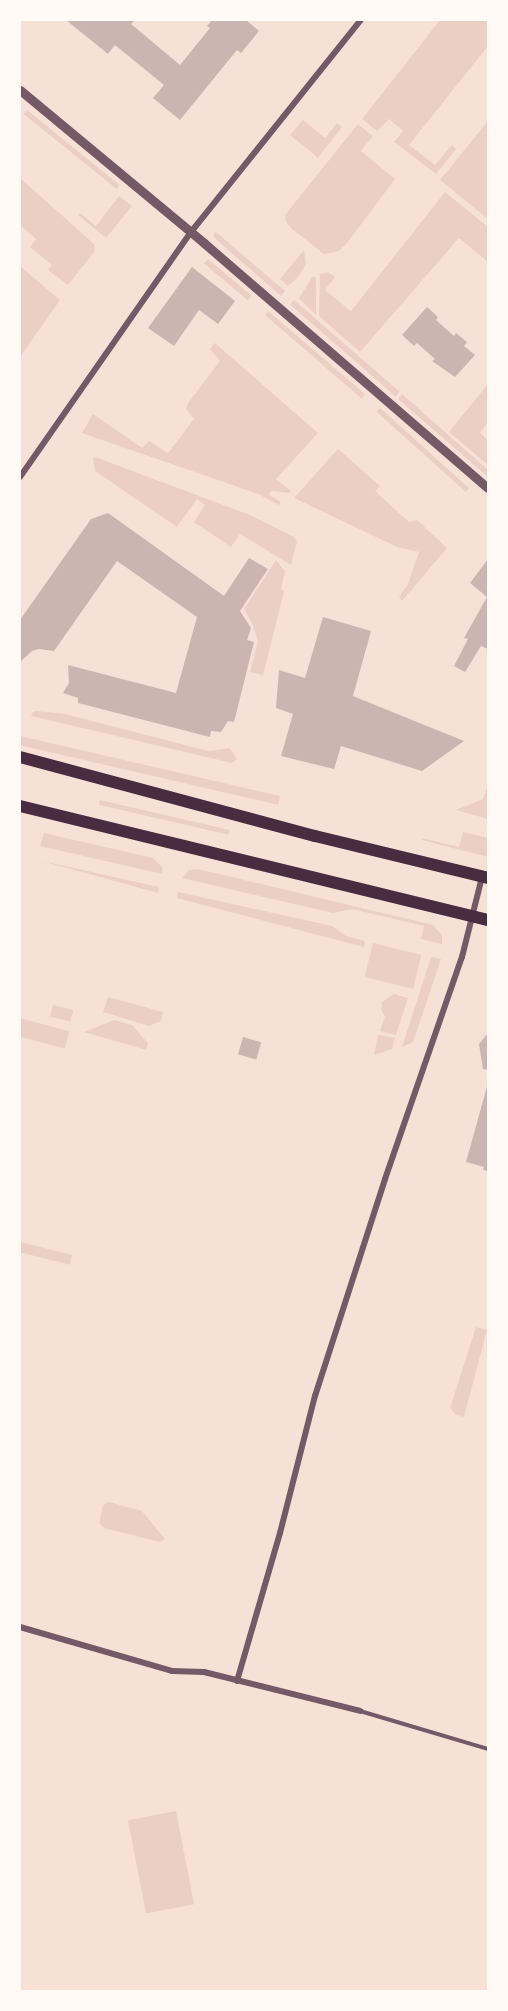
<!DOCTYPE html>
<html>
<head>
<meta charset="utf-8">
<style>
  body { margin:0 }
  #map { position:relative; width:508px; height:2011px; overflow:hidden; background:#f7e1d7; font-family:Barlow,sans-serif }
  div>[style] { position:absolute }
  [style*='--x'] { left:calc(var(--x)*1px); top:calc(var(--y)*1px); width:calc(var(--w)*1px); rotate:calc(var(--a)*1deg) }
  .green>* { inset:0; background:#ebcfc5; transform-origin:0 0 }
  .building>* { inset:0; background:#ccb4b1; transform-origin:0 0 }
  .service>* { height:4px; margin:-2px; padding:0 2px; transform-origin:2px; border-radius:2px; background:#755966 }
  .minor>* { height:6px; margin:-3px; padding:0 3px; transform-origin:3px; border-radius:3px; background:#755966 }
  .tertiary>* { height:9px; margin:-4.5px; padding:0 4.5px; transform-origin:4.5px; border-radius:4.5px; background:#755966 }
  .primary>* { height:12px; margin:-6px; padding:0 6px; transform-origin:6px; border-radius:6px; background:#4a2c40 }
  span { translate:-50% -50%; white-space:nowrap; text-align:center; line-height:1.15; -webkit-text-stroke:4.5px #fffaf5; paint-order:stroke }
  .frame { position:absolute; inset:0; border:21px solid #fffaf5; pointer-events:none }
</style>
</head>
<body>
<div id="map">
  <div class="green">
    <div style="clip-path:polygon(440px 20px,488px 20px,488px 46px,409px 145px,435px 165px,452px 145px,456px 149px,436px 174px,394px 142px,403px 131px,389px 119px,377px 131px,362px 119px)"></div>
    <div style="left:27px;top:110px;width:119px;height:5px;rotate:39deg"></div>
    <div style="clip-path:polygon(303px 120px,325px 138px,337px 123px,342px 127px,318px 158px,290px 135px)"></div>
    <div style="clip-path:polygon(488px 121px,488px 219px,440px 180px)"></div>
    <div style="clip-path:polygon(358px 124px,373px 136px,361px 151px,395px 179px,347px 243px,339px 251px,324px 254px,292px 229px,286px 222px,285px 215px)"></div>
    <div style="clip-path:polygon(20px 178px,94px 244px,95px 251px,68px 285px,48px 270px,52px 265px,30px 247px,36px 239px,20px 225px)"></div>
    <div style="clip-path:polygon(445px 192px,488px 227px,488px 262px,459px 238px,360px 352px,319px 316px,320px 274px,328px 272px,335px 277px,325px 290px,351px 311px)"></div>
    <div style="clip-path:polygon(119px 196px,132px 206px,106px 238px,78px 215px,80px 213px,96px 226px)"></div>
    <div style="clip-path:polygon(216px 232px,285px 291px,281px 296px,219px 242px,213px 236px)"></div>
    <div style="clip-path:polygon(304px 250px,306px 264px,298px 277px,288px 286px,280px 279px)"></div>
    <div style="left:208px;top:259px;width:57px;height:6px;rotate:40deg"></div>
    <div style="clip-path:polygon(20px 266px,60px 300px,20px 357px)"></div>
    <div style="clip-path:polygon(313px 276px,316px 278px,316px 315px,299px 298px)"></div>
    <div style="left:294px;top:300px;width:140px;height:6px;rotate:41deg"></div>
    <div style="clip-path:polygon(268px 311px,365px 394px,362px 399px,265px 315px)"></div>
    <div style="clip-path:polygon(215px 343px,318px 433px,276px 479px,291px 491px,290px 493px,271px 491px,269px 495px,281px 502px,279px 505px,258px 494px,82px 433px,93px 414px,142px 448px,149px 441px,168px 453px,194px 419px,186px 409px,188px 403px,220px 361px,210px 349px)"></div>
    <div style="clip-path:polygon(488px 384px,488px 422px,480px 433px,488px 440px,488px 465px,449px 432px)"></div>
    <div style="clip-path:polygon(402px 394px,488px 470px,488px 477px,398px 399px)"></div>
    <div style="left:380px;top:408px;width:120px;height:5px;rotate:42deg"></div>
    <div style="clip-path:polygon(338px 449px,380px 486px,375px 491px,409px 522px,417px 520px,447px 548px,402px 601px,399px 597px,408px 584px,419px 552px,397px 547px,294px 498px)"></div>
    <div style="clip-path:polygon(95px 457px,250px 515px,294px 537px,297px 542px,291px 565px,240px 534px,231px 547px,194px 522px,205px 505px,197px 499px,177px 527px,95px 471px,93px 459px)"></div>
    <div style="clip-path:polygon(276px 560px,285px 571px,281px 589px,284px 591px,263px 675px,250px 672px,258px 641px,252px 623px,244px 609px)"></div>
    <div style="clip-path:polygon(36px 711px,65px 714px,208px 751px,230px 748px,237px 759px,232px 763px,31px 716px,33px 712px)"></div>
    <div style="left:20px;top:736px;width:267px;height:9px;rotate:13deg"></div>
    <div style="clip-path:polygon(488px 785px,488px 819px,456px 810px,483px 799px)"></div>
    <div style="left:100px;top:800px;width:133px;height:5px;rotate:13deg"></div>
    <div style="clip-path:polygon(463px 832px,488px 838px,488px 857px,422px 840px,422px 838px,459px 847px)"></div>
    <div style="clip-path:polygon(44px 833px,153px 858px,163px 868px,162px 874px,40px 846px)"></div>
    <div style="clip-path:polygon(38px 860px,159px 887px,158px 893px)"></div>
    <div style="clip-path:polygon(198px 869px,433px 925px,442px 935px,442px 944px,421px 939px,424px 926px,352px 909px,333px 913px,182px 878px,189px 870px)"></div>
    <div style="clip-path:polygon(178px 892px,332px 926px,346px 936px,365px 941px,364px 947px,177px 898px)"></div>
    <div style="left:373px;top:943px;width:50px;height:35px;rotate:14deg"></div>
    <div style="clip-path:polygon(431px 957px,441px 959px,413px 1042px,402px 1047px)"></div>
    <div style="clip-path:polygon(394px 994px,408px 998px,396px 1035px,380px 1031px,385px 1016px,381px 1010px,382px 1002px)"></div>
    <div style="clip-path:polygon(108px 997px,163px 1012px,161px 1021px,149px 1026px,103px 1012px)"></div>
    <div style="left:53px;top:1005px;width:21px;height:12px;rotate:14deg"></div>
    <div style="left:20px;top:1018px;width:51px;height:18px;rotate:15deg"></div>
    <div style="clip-path:polygon(114px 1020px,132px 1025px,148px 1043px,146px 1050px,84px 1032px)"></div>
    <div style="clip-path:polygon(378px 1035px,395px 1038px,392px 1049px,374px 1055px)"></div>
    <div style="left:20px;top:1242px;width:54px;height:10px;rotate:14deg"></div>
    <div style="clip-path:polygon(476px 1327px,487px 1330px,464px 1417px,456px 1415px,450px 1408px)"></div>
    <div style="clip-path:polygon(109px 1502px,142px 1511px,165px 1539px,160px 1542px,104px 1528px,99px 1523px,103px 1505px)"></div>
    <div style="left:176px;top:1811px;width:95px;height:49px;rotate:79deg"></div>
  </div>
  <div class="building">
    <div style="clip-path:polygon(66px 20px,135px 20px,131px 24px,180px 65px,210px 28px,207px 26px,212px 20px,246px 20px,259px 31px,241px 53px,237px 50px,180px 120px,153px 98px,164px 85px,115px 45px,108px 54px)"></div>
    <div style="clip-path:polygon(192px 267px,235px 301px,218px 324px,199px 310px,174px 346px,148px 328px)"></div>
    <div style="clip-path:polygon(427px 307px,438px 317px,436px 320px,454px 336px,456px 333px,467px 342px,464px 346px,475px 355px,455px 377px,432px 361px,435px 359px,417px 343px,414px 346px,402px 335px)"></div>
    <div style="clip-path:polygon(108px 513px,224px 596px,249px 558px,268px 569px,240px 611px,251px 628px,247px 640px,254px 642px,234px 722px,228px 721px,221px 732px,211px 731px,210px 737px,78px 703px,78px 698px,63px 693px,69px 683px,68px 665px,176px 693px,197px 617px,117px 561px,54px 651px,39px 649px,32px 651px,20px 662px,20px 620px,91px 519px)"></div>
    <div style="clip-path:polygon(488px 559px,488px 649px,481px 646px,465px 672px,454px 666px,468px 639px,464px 638px,487px 597px,470px 583px)"></div>
    <div style="clip-path:polygon(323px 617px,371px 631px,353px 696px,464px 741px,422px 771px,341px 746px,334px 769px,281px 756px,293px 714px,276px 708px,279px 670px,305px 678px)"></div>
    <div style="clip-path:polygon(488px 1033px,488px 1070px,483px 1069px,479px 1044px)"></div>
    <div style="left:243px;top:1037px;width:19px;height:18px;rotate:16deg"></div>
    <div style="clip-path:polygon(488px 1083px,488px 1171px,483px 1170px,484px 1167px,466px 1162px)"></div>
  </div>
  <div class="service">
    <div style="--x:360;--y:1711;--w:134;--a:16.5"></div>
  </div>
  <div class="minor">
    <div style="--x:20;--y:477;--w:299;--a:-55.1"></div>
    <div style="--x:191;--y:232;--w:272;--a:-51.3"></div>
    <div style="--x:20;--y:1627;--w:158;--a:16.1"></div>
    <div style="--x:172;--y:1671;--w:32;--a:2"></div>
    <div style="--x:204;--y:1672;--w:161;--a:14"></div>
    <div style="--x:237;--y:1681;--w:154;--a:-73.8"></div>
    <div style="--x:280;--y:1533;--w:141;--a:-75.7"></div>
    <div style="--x:315;--y:1396;--w:228;--a:-72.1"></div>
    <div style="--x:385;--y:1179;--w:235;--a:-70.9"></div>
    <div style="--x:462;--y:957;--w:82;--a:-76"></div>
  </div>
  <div class="tertiary">
    <div style="--x:20;--y:90;--w:239;--a:39.7"></div>
    <div style="--x:204;--y:243;--w:375;--a:40.8"></div>
  </div>
  <div class="primary">
    <div style="--x:20;--y:757;--w:305;--a:15"></div>
    <div style="--x:315;--y:836;--w:178;--a:13.6"></div>
    <div style="--x:20;--y:806;--w:482;--a:13.7"></div>
  </div>
  <div class="frame"></div>
</div>
</body>
</html>
